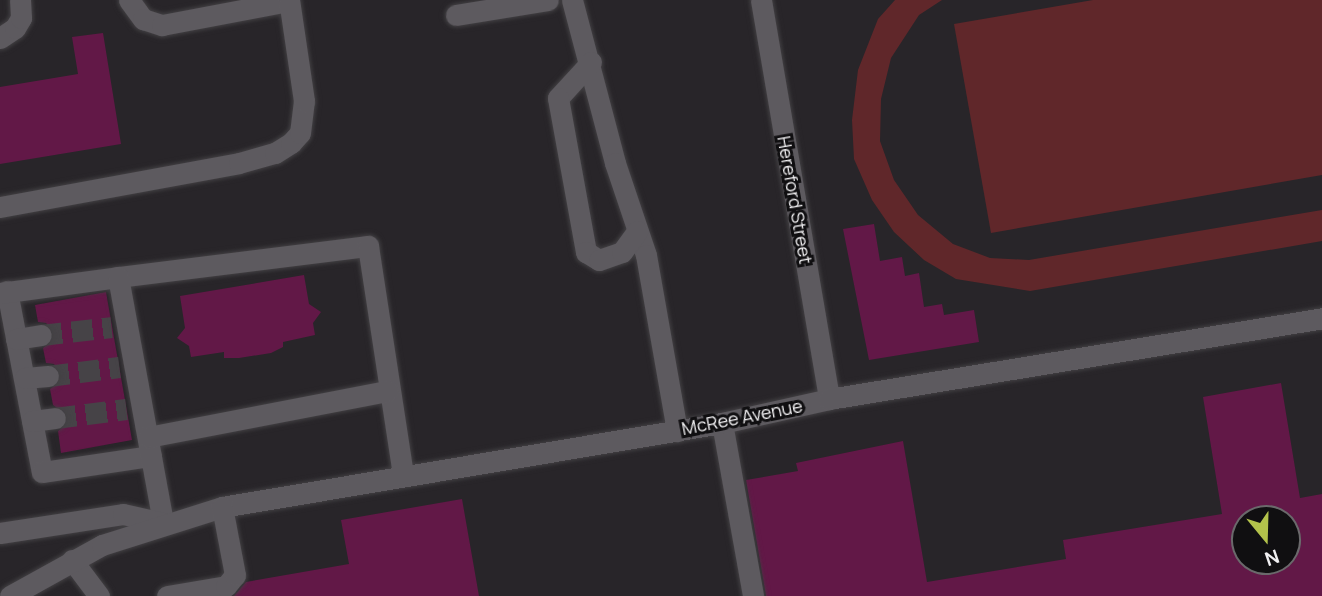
<!DOCTYPE html>
<html>
<head>
<meta charset="utf-8">
<style>
  body { margin:0 }
  #map { position:relative; width:1322px; height:596px; overflow:hidden; background:#282529; font-family:Manrope,sans-serif }
  div>[style] { position:absolute }
  [style*='--x'] { left:calc(var(--x)*1px); top:calc(var(--y)*1px); width:calc(var(--w)*1px); rotate:calc(var(--a)*1deg) }
  .green>* { inset:0; background:#60272a }
  .building>* { inset:0; background:#621847 }
  .minor-tunnel>* { height:21px; margin-top:-10.5px; transform-origin:0; background:repeating-linear-gradient(90deg,#464347 0 21px,transparent 0 31px) }
  .roads { filter:drop-shadow(0 0 2px #424043) drop-shadow(0 0 2px #424043) }
  .minor>* { height:21px; margin:-10.5px; padding:0 10.5px; transform-origin:10.5px; border-radius:10.5px; background:#5d5a5f }
  span { translate:-50% -50%; white-space:nowrap; text-align:center; line-height:1.15; -webkit-text-stroke:6px #100f11; paint-order:stroke }
  .street-label { font-size:18px; color:#f1f0f2 }
  .north { position:absolute; left:1231px; top:505px; width:70px; height:70px; box-sizing:border-box; background:#100f11; border:2px solid #6a696b; border-radius:50%; rotate:161deg; font-size:19px; font-weight:700; line-height:28px; text-align:center; color:#f1f0f2 }
  .north::after { content:''; display:block; margin:auto; width:24px; height:32px; background:#b3c24b; clip-path:polygon(50% 0,100% 100%,50% 72%,0 100%) }
</style>
</head>
<body>
<div id="map">
  <div class="green">
    <div style="clip-path:polygon(895px 0,942px 0,919px 15px,891px 58px,881px 99px,880px 141px,894px 180px,918px 215px,953px 244px,990px 258px,1029px 260px,1322px 210px,1322px 241px,1030px 291px,956px 279px,924px 260px,894px 232px,872px 200px,854px 159px,852px 120px,858px 70px,878px 19px)"></div>
    <div style="clip-path:polygon(1093px 0,1322px 0,1322px 175px,991px 233px,954px 24px)"></div>
  </div>
  <div class="building">
    <div style="clip-path:polygon(103px 33px,121px 144px,0 164px,0 87px,78px 74px,72px 37px)"></div>
    <div style="clip-path:polygon(874px 224px,880px 261px,902px 257px,905px 276px,919px 273px,924px 307px,942px 304px,944px 315px,974px 310px,979px 342px,869px 360px,843px 229px)"></div>
    <div style="clip-path:polygon(304px 275px,309px 304px,321px 312px,313px 323px,315px 335px,283px 342px,283px 347px,271px 353px,239px 358px,224px 358px,224px 352px,191px 357px,189px 346px,177px 338px,185px 328px,180px 296px)"></div>
    <div style="clip-path:polygon(106px 292px,132px 440px,61px 453px,58px 431px,67px 424px,68px 416px,53px 405px,50px 389px,60px 382px,61px 374px,54px 364px,46px 363px,43px 348px,53px 340px,54px 332px,46px 323px,38px 322px,35px 305px)"></div>
    <div style="clip-path:polygon(evenodd,1281px 383px,1300px 498px,1322px 494px,1322px 596px,766px 596px,746px 480px,798px 471px,796px 463px,903px 441px,927px 582px,1066px 559px,1063px 540px,1222px 514px,1203px 397px,1281px 383px,1246px 519px,1287px 519px,1287px 561px,1245px 561px,1246px 519px)"></div>
    <div style="clip-path:polygon(462px 499px,479px 596px,234px 596px,246px 582px,349px 564px,341px 520px)"></div>
  </div>
  <div class="minor-tunnel">
    <div style="--x:41;--y:335;--w:71;--a:-6.4"></div>
    <div style="--x:48;--y:376;--w:72;--a:-7.2"></div>
    <div style="--x:55;--y:418;--w:72;--a:-7.2"></div>
  </div>
  <div class="roads">
    <div class="minor">
      <div style="--x:129;--y:0;--w:24;--a:54"></div>
      <div style="--x:143;--y:19;--w:20;--a:18"></div>
      <div style="--x:162;--y:25;--w:129;--a:-10.7"></div>
      <div style="--x:572;--y:0;--w:169;--a:75.2"></div>
      <div style="--x:615;--y:163;--w:97;--a:71.4"></div>
      <div style="--x:646;--y:255;--w:179;--a:80"></div>
      <div style="--x:761;--y:0;--w:405;--a:80.3"></div>
      <div style="--x:456;--y:15;--w:93;--a:-9.3"></div>
      <div style="--x:0;--y:38;--w:18;--a:-34"></div>
      <div style="--x:15;--y:28;--w:12;--a:-59"></div>
      <div style="--x:21;--y:18;--w:18;--a:-93"></div>
      <div style="--x:591;--y:62;--w:49;--a:132.5"></div>
      <div style="--x:558;--y:98;--w:157;--a:79.7"></div>
      <div style="--x:586;--y:252;--w:15;--a:32"></div>
      <div style="--x:599;--y:260;--w:24;--a:-19"></div>
      <div style="--x:622;--y:252;--w:26;--a:-54"></div>
      <div style="--x:0;--y:207;--w:243;--a:-10.4"></div>
      <div style="--x:239;--y:163;--w:37;--a:-16"></div>
      <div style="--x:275;--y:153;--w:19;--a:-32"></div>
      <div style="--x:291;--y:143;--w:13;--a:-48"></div>
      <div style="--x:300;--y:133;--w:32;--a:-83"></div>
      <div style="--x:304;--y:101;--w:102;--a:-98.4"></div>
      <div style="--x:118;--y:277;--w:252;--a:-7.1"></div>
      <div style="--x:368;--y:246;--w:232;--a:81.3"></div>
      <div style="--x:7;--y:291;--w:184;--a:79.1"></div>
      <div style="--x:42;--y:472;--w:110;--a:-8.4"></div>
      <div style="--x:0;--y:293;--w:119;--a:-7.7"></div>
      <div style="--x:118;--y:277;--w:250;--a:79.6"></div>
      <div style="--x:16;--y:339;--w:25;--a:-9"></div>
      <div style="--x:25;--y:378;--w:23;--a:-5"></div>
      <div style="--x:32;--y:421;--w:23;--a:-7"></div>
      <div style="--x:722;--y:423;--w:176;--a:79.8"></div>
      <div style="--x:148;--y:437;--w:244;--a:-10.9"></div>
      <div style="--x:0;--y:533;--w:124;--a:-8.8"></div>
      <div style="--x:123;--y:514;--w:41;--a:12.7"></div>
      <div style="--x:72;--y:560;--w:45;--a:53.1"></div>
      <div style="--x:10;--y:596;--w:105;--a:-29"></div>
      <div style="--x:102;--y:545;--w:126;--a:-17.6"></div>
      <div style="--x:222;--y:507;--w:507;--a:-9.54"></div>
      <div style="--x:722;--y:423;--w:110;--a:-12.6"></div>
      <div style="--x:829;--y:399;--w:500;--a:-9.3"></div>
      <div style="--x:167;--y:596;--w:60;--a:-9.6"></div>
      <div style="--x:226;--y:586;--w:14;--a:-51"></div>
      <div style="--x:235;--y:575;--w:69;--a:-100.8"></div>
    </div>
  </div>
  <div class="street-label">
    <span style="left:795px;top:200px;rotate:80deg">Hereford Street</span>
    <span style="left:742px;top:417px;rotate:-11deg">McRee Avenue</span>
  </div>
  <div class="north">N</div>
</div>
</body>
</html>
